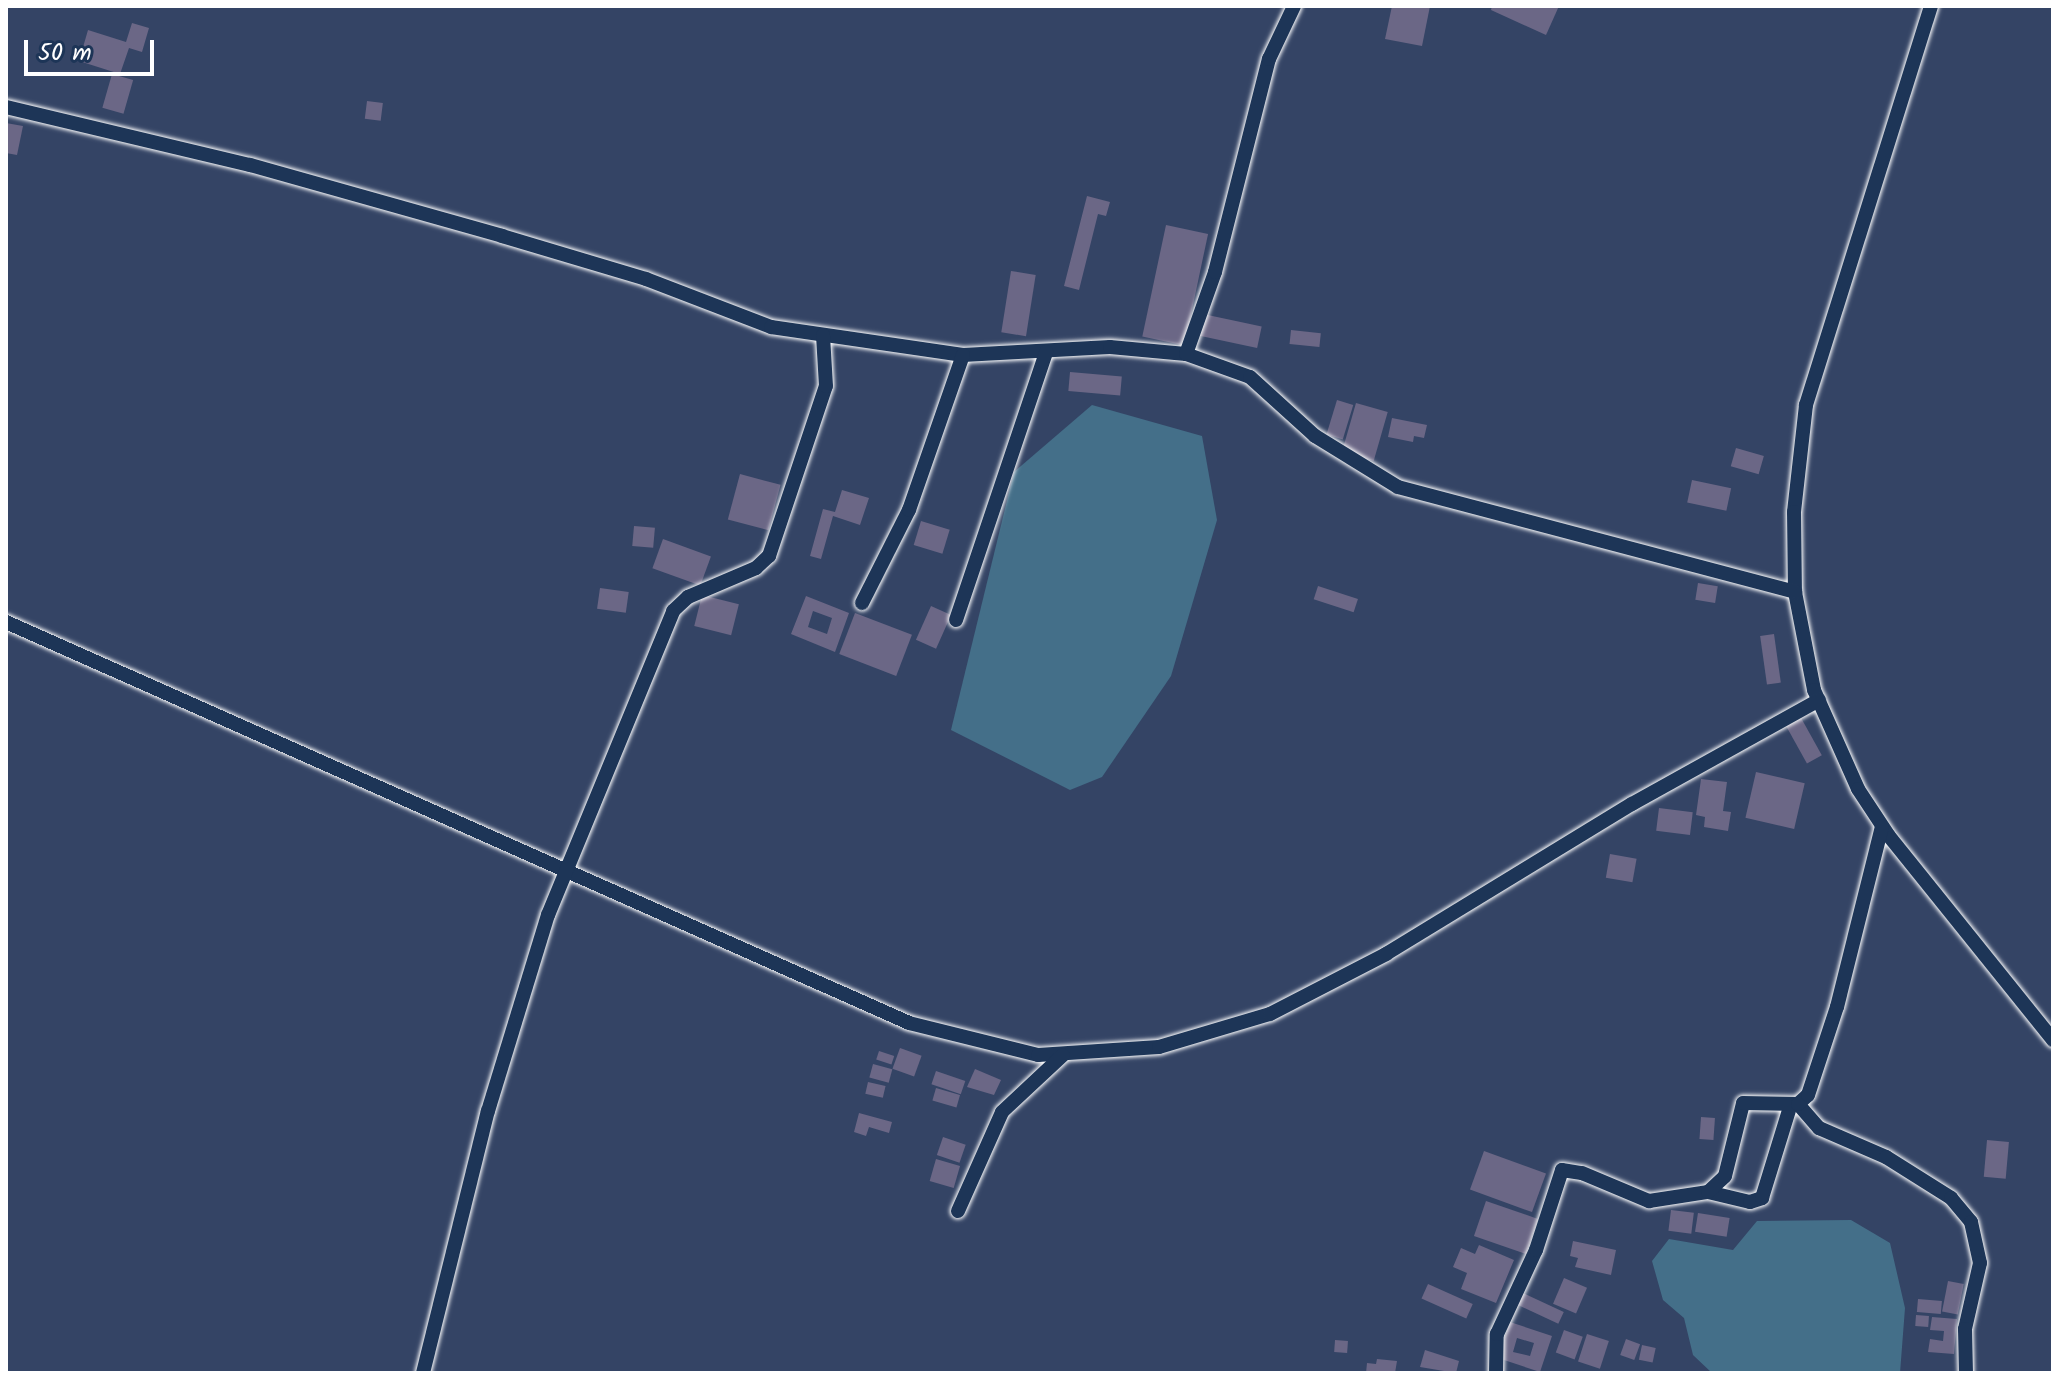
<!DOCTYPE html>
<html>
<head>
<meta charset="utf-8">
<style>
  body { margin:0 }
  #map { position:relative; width:2059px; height:1379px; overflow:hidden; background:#344465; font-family:Kalam,sans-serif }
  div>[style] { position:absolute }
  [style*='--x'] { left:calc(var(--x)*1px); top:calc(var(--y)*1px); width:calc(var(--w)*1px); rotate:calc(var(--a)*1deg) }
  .water>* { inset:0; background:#446f89 }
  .building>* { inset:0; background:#6b6786; transform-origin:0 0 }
  .roads { filter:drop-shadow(0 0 2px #fff) drop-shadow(0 0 2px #fff) }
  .street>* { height:14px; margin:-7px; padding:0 7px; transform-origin:7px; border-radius:7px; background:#1d3557 }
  span { translate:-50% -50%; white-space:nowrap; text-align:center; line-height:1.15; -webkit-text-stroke:7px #1d3557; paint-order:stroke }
  .frame { position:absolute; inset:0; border:8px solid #fff; pointer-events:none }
  .scale { position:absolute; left:24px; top:40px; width:130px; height:36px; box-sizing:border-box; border:4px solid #fff; border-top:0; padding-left:10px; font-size:24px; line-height:28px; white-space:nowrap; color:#fff; -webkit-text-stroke:6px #1d3557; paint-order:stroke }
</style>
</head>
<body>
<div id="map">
  <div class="water">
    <div style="clip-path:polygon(1092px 405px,1202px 436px,1217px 520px,1171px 676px,1102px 777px,1070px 790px,951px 730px,1014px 472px)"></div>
    <div style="clip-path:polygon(1851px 1220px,1890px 1243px,1905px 1308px,1900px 1373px,1712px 1373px,1693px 1355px,1684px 1318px,1663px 1300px,1652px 1261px,1669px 1239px,1733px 1250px,1757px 1221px)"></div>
  </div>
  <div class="building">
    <div style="clip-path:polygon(1392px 6px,1430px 6px,1422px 46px,1385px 39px)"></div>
    <div style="clip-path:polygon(1492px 6px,1559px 6px,1546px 35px,1491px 10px)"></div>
    <div style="clip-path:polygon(132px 23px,149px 28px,142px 52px,129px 48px,120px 74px,79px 61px,88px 30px,126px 42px)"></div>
    <div style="left:112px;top:74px;width:22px;height:35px;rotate:16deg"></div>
    <div style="left:367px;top:101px;width:16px;height:18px;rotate:7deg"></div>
    <div style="clip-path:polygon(6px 123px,23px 126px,17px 155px,6px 153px)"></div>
    <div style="clip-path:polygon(1087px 196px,1110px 202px,1106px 216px,1098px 214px,1079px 290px,1064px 286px)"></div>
    <div style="left:1166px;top:225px;width:43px;height:114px;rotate:12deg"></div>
    <div style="left:1011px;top:271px;width:25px;height:62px;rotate:9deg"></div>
    <div style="left:1203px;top:314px;width:60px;height:22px;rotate:12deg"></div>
    <div style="left:1291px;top:330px;width:30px;height:14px;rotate:6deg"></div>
    <div style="left:1070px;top:372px;width:52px;height:19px;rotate:5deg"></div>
    <div style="left:1337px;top:400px;width:17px;height:36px;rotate:17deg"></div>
    <div style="left:1356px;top:403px;width:33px;height:51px;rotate:16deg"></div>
    <div style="clip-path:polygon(1392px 418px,1427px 425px,1424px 438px,1414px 436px,1413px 442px,1388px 437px)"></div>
    <div style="left:1736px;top:448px;width:29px;height:19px;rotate:16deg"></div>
    <div style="left:740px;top:474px;width:42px;height:47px;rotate:15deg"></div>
    <div style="left:1692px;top:480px;width:40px;height:23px;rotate:12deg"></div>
    <div style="clip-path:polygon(842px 490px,869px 498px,860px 525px,833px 516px,821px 559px,810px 556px,823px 509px,835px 512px)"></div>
    <div style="left:921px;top:521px;width:30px;height:25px;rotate:17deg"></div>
    <div style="left:634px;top:526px;width:21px;height:20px;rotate:5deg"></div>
    <div style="left:663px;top:539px;width:51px;height:31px;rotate:20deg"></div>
    <div style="left:1698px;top:583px;width:20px;height:17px;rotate:9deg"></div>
    <div style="left:1318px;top:586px;width:42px;height:14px;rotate:18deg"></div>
    <div style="left:600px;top:588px;width:29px;height:21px;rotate:8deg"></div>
    <div style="left:702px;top:595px;width:38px;height:32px;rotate:14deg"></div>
    <div style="clip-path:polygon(evenodd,806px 596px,849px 613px,835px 652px,791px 634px,806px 596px,813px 611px,832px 618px,827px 634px,808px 627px,813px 611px)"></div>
    <div style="left:931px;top:606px;width:22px;height:37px;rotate:24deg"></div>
    <div style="left:855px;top:613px;width:61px;height:44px;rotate:21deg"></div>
    <div style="left:1774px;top:634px;width:49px;height:14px;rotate:82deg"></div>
    <div style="left:1800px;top:716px;width:45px;height:17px;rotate:61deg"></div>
    <div style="left:1756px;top:772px;width:50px;height:47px;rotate:13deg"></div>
    <div style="clip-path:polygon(1701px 779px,1727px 782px,1723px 811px,1731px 812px,1728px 831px,1704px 827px,1705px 817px,1696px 815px)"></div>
    <div style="left:1659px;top:808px;width:34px;height:23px;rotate:7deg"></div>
    <div style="left:1610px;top:854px;width:27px;height:24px;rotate:10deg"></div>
    <div style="left:900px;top:1048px;width:23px;height:22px;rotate:20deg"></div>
    <div style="left:879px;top:1051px;width:16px;height:9px;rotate:18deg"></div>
    <div style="left:873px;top:1064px;width:20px;height:14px;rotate:15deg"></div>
    <div style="clip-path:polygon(975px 1069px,1001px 1080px,994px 1095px,967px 1087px)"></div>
    <div style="left:936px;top:1071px;width:31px;height:14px;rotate:19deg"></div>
    <div style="left:868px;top:1082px;width:18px;height:12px;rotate:13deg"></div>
    <div style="left:936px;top:1088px;width:25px;height:13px;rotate:16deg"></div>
    <div style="clip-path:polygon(859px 1113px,892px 1122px,889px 1133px,869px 1127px,866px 1136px,854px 1132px)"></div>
    <div style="left:1701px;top:1117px;width:14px;height:22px;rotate:4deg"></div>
    <div style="left:943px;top:1137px;width:24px;height:19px;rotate:19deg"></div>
    <div style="left:1987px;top:1140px;width:22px;height:37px;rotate:5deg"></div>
    <div style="left:1484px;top:1151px;width:66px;height:41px;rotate:20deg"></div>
    <div style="left:936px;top:1159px;width:25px;height:23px;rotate:16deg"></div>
    <div style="left:1486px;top:1201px;width:55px;height:37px;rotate:19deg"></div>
    <div style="left:1671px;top:1210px;width:23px;height:21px;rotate:7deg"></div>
    <div style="left:1698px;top:1213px;width:32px;height:19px;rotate:9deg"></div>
    <div style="clip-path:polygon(1573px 1241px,1616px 1250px,1611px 1275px,1575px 1267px,1578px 1258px,1570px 1256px)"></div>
    <div style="clip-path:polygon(1479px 1245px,1514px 1260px,1496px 1303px,1461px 1289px,1467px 1273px,1453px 1267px,1461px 1248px,1475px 1254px)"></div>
    <div style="left:1564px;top:1278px;width:25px;height:28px;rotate:23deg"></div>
    <div style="left:1948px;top:1281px;width:16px;height:31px;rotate:11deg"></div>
    <div style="left:1428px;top:1284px;width:49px;height:16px;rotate:24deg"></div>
    <div style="left:1523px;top:1293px;width:45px;height:13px;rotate:25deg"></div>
    <div style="left:1918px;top:1299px;width:24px;height:13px;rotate:5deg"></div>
    <div style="left:1916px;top:1315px;width:13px;height:11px;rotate:4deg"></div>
    <div style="clip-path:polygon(1932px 1317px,1957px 1319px,1954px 1354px,1928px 1352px,1930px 1339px,1943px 1341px,1944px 1331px,1930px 1330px)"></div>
    <div style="clip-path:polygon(evenodd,1510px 1322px,1552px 1336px,1540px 1372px,1498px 1358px,1510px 1322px,1517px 1338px,1534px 1343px,1530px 1356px,1513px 1352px,1517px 1338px)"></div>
    <div style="left:1564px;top:1330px;width:20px;height:24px;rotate:20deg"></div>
    <div style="left:1587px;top:1334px;width:23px;height:29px;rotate:18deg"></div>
    <div style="left:1626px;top:1339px;width:15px;height:17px;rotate:20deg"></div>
    <div style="left:1335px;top:1340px;width:13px;height:12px;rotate:4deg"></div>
    <div style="left:1642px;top:1345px;width:14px;height:15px;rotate:12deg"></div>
    <div style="clip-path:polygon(1425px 1350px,1459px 1361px,1456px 1373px,1420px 1367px)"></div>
    <div style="clip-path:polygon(1377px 1359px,1397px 1361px,1395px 1373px,1366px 1373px,1367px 1363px,1376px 1364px)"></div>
  </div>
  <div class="roads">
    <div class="street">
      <div style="--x:1931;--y:6;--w:418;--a:107.4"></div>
      <div style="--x:1806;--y:405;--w:108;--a:96.4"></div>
      <div style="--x:1794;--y:512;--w:80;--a:89.3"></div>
      <div style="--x:1795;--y:592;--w:100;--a:79"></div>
      <div style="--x:1814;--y:690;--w:108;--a:66"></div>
      <div style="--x:1858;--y:789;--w:56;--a:56.6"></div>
      <div style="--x:1889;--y:836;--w:262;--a:51.2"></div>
      <div style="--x:6;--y:107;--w:251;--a:13.4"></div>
      <div style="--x:250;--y:165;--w:262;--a:15.7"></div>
      <div style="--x:502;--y:236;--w:150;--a:16.6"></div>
      <div style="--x:646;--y:279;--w:134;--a:21"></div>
      <div style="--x:771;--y:327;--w:194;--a:8.3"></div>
      <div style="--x:963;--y:355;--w:147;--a:-3.1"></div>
      <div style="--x:1110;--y:347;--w:76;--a:5.3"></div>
      <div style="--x:1186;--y:354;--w:68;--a:19.8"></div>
      <div style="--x:1250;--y:377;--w:88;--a:42.2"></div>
      <div style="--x:1315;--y:436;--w:97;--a:31.6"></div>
      <div style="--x:1398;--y:487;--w:411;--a:14.8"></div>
      <div style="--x:1186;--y:354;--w:87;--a:-70.5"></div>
      <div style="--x:1215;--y:272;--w:220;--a:-75.8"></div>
      <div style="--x:1269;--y:59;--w:59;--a:-64.7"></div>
      <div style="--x:862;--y:603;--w:104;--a:-63.2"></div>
      <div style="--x:909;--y:510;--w:164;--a:-70.8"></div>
      <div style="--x:956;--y:620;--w:283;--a:-71.4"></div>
      <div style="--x:6;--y:622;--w:988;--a:23.94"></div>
      <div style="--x:909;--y:1023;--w:133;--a:13.9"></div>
      <div style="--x:1038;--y:1055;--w:121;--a:-3.8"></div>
      <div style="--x:1159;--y:1047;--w:116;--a:-16.6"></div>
      <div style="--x:1270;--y:1014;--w:131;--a:-27.3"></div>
      <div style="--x:1386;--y:954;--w:288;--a:-31.4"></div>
      <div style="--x:1632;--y:804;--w:214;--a:-29.1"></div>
      <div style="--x:1798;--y:1104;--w:32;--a:49"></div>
      <div style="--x:1819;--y:1128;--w:73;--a:23.4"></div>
      <div style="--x:1886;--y:1157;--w:77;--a:32.2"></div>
      <div style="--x:1951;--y:1198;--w:31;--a:50"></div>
      <div style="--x:1971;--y:1222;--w:42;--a:77.6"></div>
      <div style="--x:1980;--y:1263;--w:68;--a:102.8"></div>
      <div style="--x:1965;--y:1329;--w:44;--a:88.7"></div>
      <div style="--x:1708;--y:1192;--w:43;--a:13.4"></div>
      <div style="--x:1750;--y:1202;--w:13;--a:-18"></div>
      <div style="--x:1762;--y:1198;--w:98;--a:-72.9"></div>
      <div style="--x:958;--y:1211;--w:108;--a:-66"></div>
      <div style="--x:1002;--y:1112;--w:83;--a:-43.1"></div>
      <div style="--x:423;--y:1373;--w:270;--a:-76.1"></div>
      <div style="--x:488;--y:1111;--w:205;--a:-73"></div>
      <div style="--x:548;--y:915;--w:329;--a:-67.6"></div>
      <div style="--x:673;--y:611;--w:21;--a:-43"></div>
      <div style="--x:688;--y:597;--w:74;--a:-23.1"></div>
      <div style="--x:756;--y:568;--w:18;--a:-43"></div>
      <div style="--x:769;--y:556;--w:179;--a:-71.5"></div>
      <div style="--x:826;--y:386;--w:51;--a:-93.4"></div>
      <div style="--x:1496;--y:1373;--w:39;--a:-89"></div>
      <div style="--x:1497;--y:1334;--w:93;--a:-65.1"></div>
      <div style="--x:1536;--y:1250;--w:84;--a:-72"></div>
      <div style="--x:1562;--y:1170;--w:20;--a:9"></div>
      <div style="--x:1582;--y:1173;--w:73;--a:22.7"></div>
      <div style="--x:1649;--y:1201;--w:60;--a:-8.7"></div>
      <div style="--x:1708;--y:1192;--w:23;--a:-43"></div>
      <div style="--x:1725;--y:1176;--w:75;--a:-76.1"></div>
      <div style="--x:1743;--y:1103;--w:55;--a:1"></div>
      <div style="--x:1798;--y:1104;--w:13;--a:-42"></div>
      <div style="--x:1808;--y:1095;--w:93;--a:-71.8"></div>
      <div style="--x:1837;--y:1007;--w:186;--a:-76"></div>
    </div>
  </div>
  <div class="frame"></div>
  <div class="scale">50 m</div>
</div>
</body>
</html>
